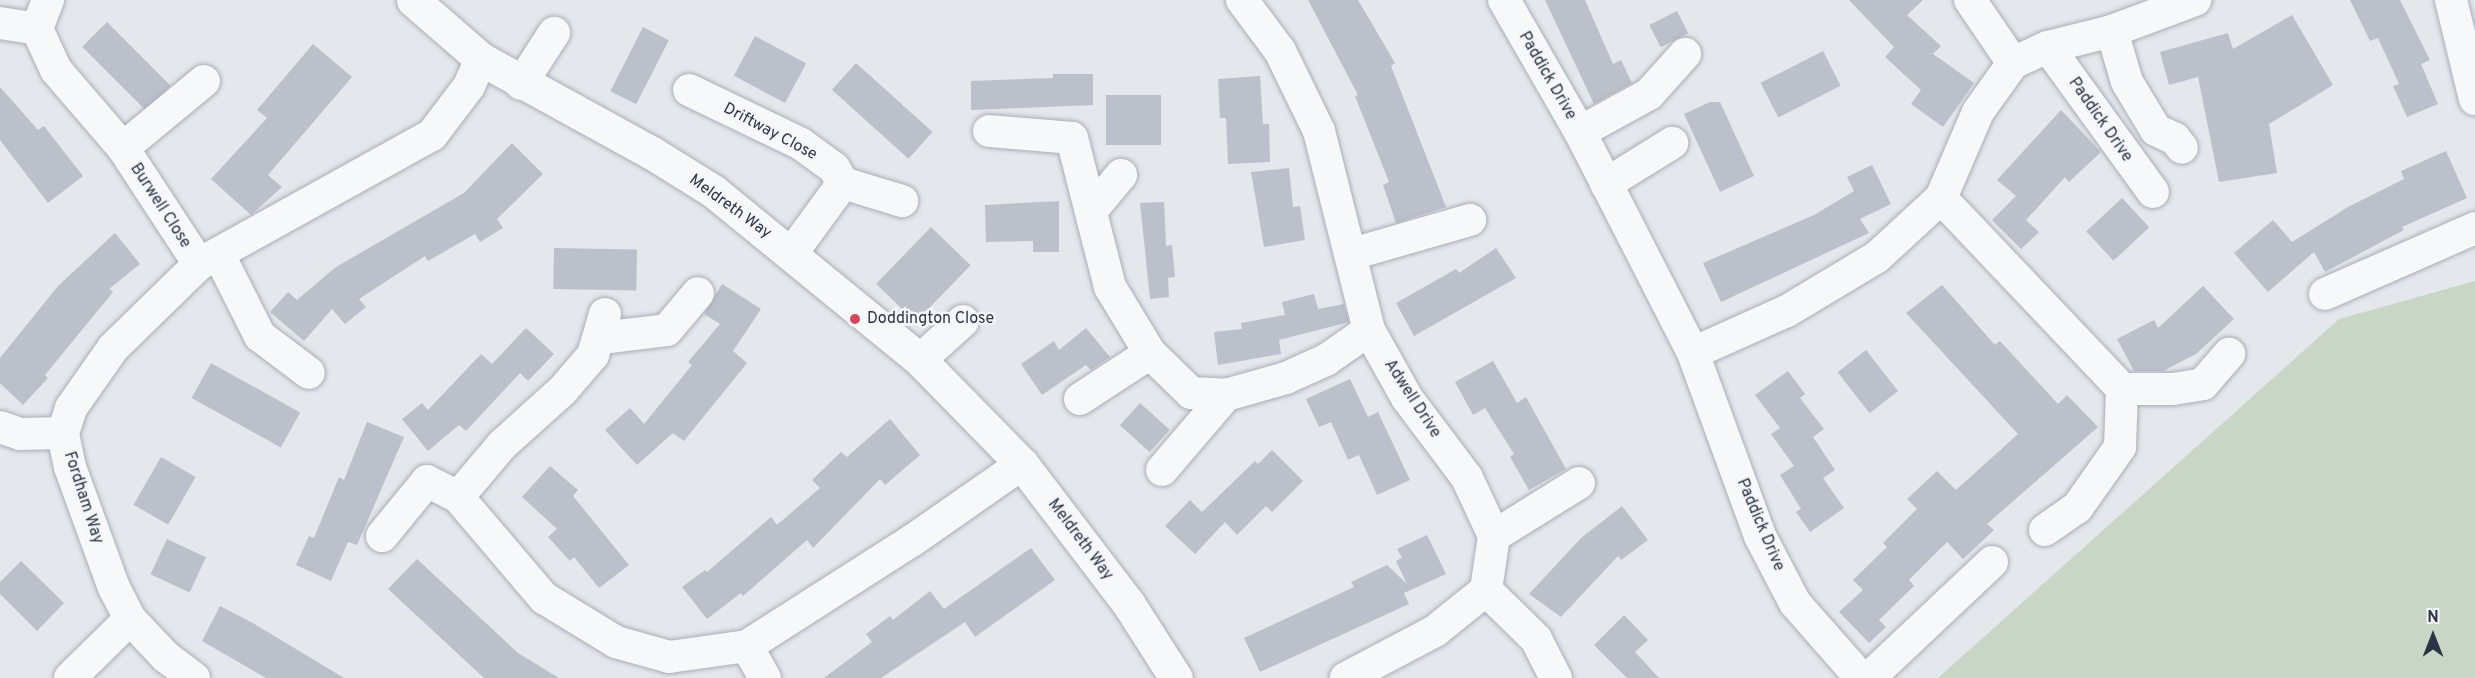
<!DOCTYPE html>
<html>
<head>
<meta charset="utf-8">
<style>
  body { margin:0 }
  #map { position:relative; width:2475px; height:678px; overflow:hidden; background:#e4e7ec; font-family:Overpass,sans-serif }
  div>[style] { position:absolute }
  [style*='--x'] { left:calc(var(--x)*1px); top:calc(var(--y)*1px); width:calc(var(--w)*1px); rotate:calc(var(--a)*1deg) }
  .green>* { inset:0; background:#c9d6c5 }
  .building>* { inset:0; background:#bbc0ca; transform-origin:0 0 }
  .roads { filter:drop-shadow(0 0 2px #a9aeb7) drop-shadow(0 0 2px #a9aeb7) }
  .minor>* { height:32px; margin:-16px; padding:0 16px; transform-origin:16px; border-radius:16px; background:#f7f8fa }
  .tertiary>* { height:33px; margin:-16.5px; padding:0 16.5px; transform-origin:16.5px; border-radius:16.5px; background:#f7f8fa }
  .dots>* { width:16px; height:16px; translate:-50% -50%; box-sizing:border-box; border:3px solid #f4f6f9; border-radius:50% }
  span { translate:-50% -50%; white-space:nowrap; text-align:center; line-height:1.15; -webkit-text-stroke:5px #f4f6f9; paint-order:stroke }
  .street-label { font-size:16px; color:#2b3445 }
  .poi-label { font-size:16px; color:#2b3445 }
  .left { translate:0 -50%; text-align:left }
  .north { position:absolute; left:2403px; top:606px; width:60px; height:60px; -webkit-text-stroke:4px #f4f6f9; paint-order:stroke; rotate:0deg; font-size:16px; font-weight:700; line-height:24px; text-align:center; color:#2b3445 }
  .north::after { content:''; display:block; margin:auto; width:21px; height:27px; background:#2b3445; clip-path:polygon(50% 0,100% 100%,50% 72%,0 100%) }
</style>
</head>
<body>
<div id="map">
  <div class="green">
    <div style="clip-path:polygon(2475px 281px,2475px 678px,1938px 678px,2339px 319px)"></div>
  </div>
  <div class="building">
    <div style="clip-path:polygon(1308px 0,1358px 0,1395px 63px,1391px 66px,1446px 207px,1396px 223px,1383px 185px,1389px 182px,1355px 96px,1358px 95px)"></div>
    <div style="clip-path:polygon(1545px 0,1585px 0,1613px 64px,1621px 60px,1632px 83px,1594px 104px)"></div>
    <div style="clip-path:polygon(1849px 0,1923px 0,1907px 15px,1941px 46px,1933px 54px,1974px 83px,1943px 127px,1911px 104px,1921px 90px,1885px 57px,1894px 47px)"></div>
    <div style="clip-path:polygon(2350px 0,2400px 0,2430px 60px,2421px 64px,2438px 104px,2407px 117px,2393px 86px,2399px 84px,2378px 38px,2370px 41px)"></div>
    <div style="left:1677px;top:11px;width:25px;height:31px;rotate:63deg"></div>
    <div style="clip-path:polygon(2292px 15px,2333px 85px,2269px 124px,2277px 173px,2219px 182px,2198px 77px,2169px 85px,2160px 52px,2228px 33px,2233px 49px)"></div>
    <div style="left:107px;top:22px;width:90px;height:35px;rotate:45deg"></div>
    <div style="left:643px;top:27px;width:29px;height:72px;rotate:27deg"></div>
    <div style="left:755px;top:36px;width:58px;height:45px;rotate:28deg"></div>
    <div style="clip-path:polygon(313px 44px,352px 77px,268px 175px,282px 187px,251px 215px,211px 179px,267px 118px,257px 110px)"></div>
    <div style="left:1823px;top:51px;width:39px;height:70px;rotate:63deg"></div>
    <div style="left:856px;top:63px;width:103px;height:36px;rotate:42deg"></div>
    <div style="clip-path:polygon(1053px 74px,1093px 74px,1093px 105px,971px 110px,971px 81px,1053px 78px)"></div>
    <div style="clip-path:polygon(1260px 76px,1263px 124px,1269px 124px,1270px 162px,1228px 164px,1226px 118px,1220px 118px,1218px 79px)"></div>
    <div style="clip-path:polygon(0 87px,38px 130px,44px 126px,83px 176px,48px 203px,0 140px)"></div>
    <div style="left:1106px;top:95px;width:55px;height:50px"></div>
    <div style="clip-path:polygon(1710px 102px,1720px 102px,1754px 176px,1720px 192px,1684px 114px)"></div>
    <div style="clip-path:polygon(2061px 110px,2101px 152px,2069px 182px,2065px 177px,2026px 220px,2039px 232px,2021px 249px,1992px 220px,2016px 196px,1997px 180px)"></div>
    <div style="clip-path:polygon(512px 143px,543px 174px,497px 219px,503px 228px,480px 242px,475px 234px,428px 261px,425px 256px,359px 299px,366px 307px,345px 324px,332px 309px,304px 341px,270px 312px,288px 292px,297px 300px,336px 267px,464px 193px)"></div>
    <div style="clip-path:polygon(2446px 151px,2467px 198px,2402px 227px,2404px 230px,2325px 272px,2314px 252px,2268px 292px,2234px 253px,2273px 220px,2292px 242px,2348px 207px,2404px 179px,2401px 171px)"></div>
    <div style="clip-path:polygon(1872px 165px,1891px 204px,1860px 219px,1869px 233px,1721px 302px,1703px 263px,1814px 215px,1854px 191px,1847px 177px)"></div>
    <div style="clip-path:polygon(1289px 168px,1293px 207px,1300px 206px,1305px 240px,1264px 247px,1251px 172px)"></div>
    <div style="left:2122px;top:198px;width:40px;height:49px;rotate:47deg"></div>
    <div style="clip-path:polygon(1059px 201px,1059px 252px,1033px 252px,1033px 241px,986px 242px,985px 205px)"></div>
    <div style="clip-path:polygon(1164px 202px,1166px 246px,1172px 245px,1175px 277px,1168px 278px,1169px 297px,1150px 299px,1140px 203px)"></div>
    <div style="left:931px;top:227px;width:55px;height:79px;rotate:44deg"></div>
    <div style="clip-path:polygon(115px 233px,140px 264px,109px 289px,113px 292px,45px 375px,48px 378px,23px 405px,0 383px,0 358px,58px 286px)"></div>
    <div style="left:554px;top:248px;width:83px;height:41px;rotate:1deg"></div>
    <div style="clip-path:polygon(1496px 248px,1516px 278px,1414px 336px,1396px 303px,1456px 269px,1459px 273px)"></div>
    <div style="clip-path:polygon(722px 284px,761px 309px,733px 351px,747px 363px,684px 441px,673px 433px,637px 465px,605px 430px,630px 408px,644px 424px,692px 365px,688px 362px,720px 324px,704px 314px)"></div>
    <div style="clip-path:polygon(1942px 285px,1995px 345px,2000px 341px,2058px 404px,2067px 395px,2098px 427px,1987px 524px,1994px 530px,1963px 559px,1947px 542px,1909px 580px,1914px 586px,1879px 620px,1886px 627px,1869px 643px,1839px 612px,1863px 590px,1853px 580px,1887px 547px,1883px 543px,1917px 509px,1907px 499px,1937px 471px,1956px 490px,2018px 434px,1906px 313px)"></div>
    <div style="clip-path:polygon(2203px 286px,2234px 319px,2196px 354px,2163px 371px,2134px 371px,2117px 339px,2154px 320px,2158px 328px)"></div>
    <div style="clip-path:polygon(1314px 294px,1318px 309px,1344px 304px,1349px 322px,1279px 340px,1281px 354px,1218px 365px,1214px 332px,1242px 329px,1241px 323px,1285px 315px,1282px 302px)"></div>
    <div style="clip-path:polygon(526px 328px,554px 354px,528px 381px,520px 373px,466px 431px,459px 425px,428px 451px,402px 419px,422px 403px,428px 410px,481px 354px,492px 364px)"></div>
    <div style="clip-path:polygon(1086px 328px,1110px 357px,1091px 370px,1086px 365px,1042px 395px,1021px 364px,1054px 341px,1059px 350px)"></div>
    <div style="left:1866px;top:350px;width:52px;height:36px;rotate:52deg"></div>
    <div style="clip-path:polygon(1493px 361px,1517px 403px,1526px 397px,1566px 469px,1529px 490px,1510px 457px,1514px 454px,1485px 408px,1473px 415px,1455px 382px)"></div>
    <div style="left:211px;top:363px;width:102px;height:40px;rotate:29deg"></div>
    <div style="clip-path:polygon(1788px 371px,1805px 394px,1800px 398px,1824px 429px,1813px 437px,1835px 470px,1823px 478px,1844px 508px,1810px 532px,1796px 512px,1801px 509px,1780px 475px,1794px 466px,1771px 434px,1780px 428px,1755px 395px)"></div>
    <div style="clip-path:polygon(1350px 379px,1368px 417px,1378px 412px,1410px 480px,1377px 495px,1359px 455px,1348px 460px,1331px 422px,1319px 427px,1306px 399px)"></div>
    <div style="left:1140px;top:403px;width:40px;height:30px;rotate:42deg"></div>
    <div style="clip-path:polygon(890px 419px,920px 455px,885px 485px,880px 479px,813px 548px,807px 540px,743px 596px,741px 593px,707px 619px,682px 587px,705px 570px,707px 572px,771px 517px,777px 525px,820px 488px,812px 480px,841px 452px,847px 457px)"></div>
    <div style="clip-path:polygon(367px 422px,404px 437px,357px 545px,348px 542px,331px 581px,296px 565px,309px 536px,314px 538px,339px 477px,344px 480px)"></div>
    <div style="clip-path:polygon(1272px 450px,1303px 481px,1272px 512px,1266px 506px,1237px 535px,1225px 522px,1195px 554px,1165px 526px,1190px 500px,1202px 512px,1255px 461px,1258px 464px)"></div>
    <div style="left:161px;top:457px;width:40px;height:55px;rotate:30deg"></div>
    <div style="clip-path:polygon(550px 466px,578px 490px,573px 496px,629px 565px,599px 588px,574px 557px,570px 561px,548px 537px,557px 529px,522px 497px)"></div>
    <div style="clip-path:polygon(1622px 506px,1648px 540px,1621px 560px,1618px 556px,1561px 617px,1529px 594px,1581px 538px)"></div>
    <div style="clip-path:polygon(1427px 535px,1446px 574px,1404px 593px,1409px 604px,1260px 672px,1244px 638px,1354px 587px,1351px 582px,1387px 565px,1407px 584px,1396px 561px,1402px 558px,1397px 549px)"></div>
    <div style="left:167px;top:539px;width:43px;height:39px;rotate:25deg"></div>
    <div style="clip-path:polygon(1031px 548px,1055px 580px,975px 637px,965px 622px,881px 678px,824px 678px,872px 642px,866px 634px,890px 616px,893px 620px,930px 591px,944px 609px)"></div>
    <div style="clip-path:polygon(417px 559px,518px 653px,559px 678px,484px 678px,388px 589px)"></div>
    <div style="clip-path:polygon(21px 561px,64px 603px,37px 631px,0 594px,0 582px)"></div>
    <div style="clip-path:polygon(220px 606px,251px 622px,344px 678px,266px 678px,202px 641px)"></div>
    <div style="clip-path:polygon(1624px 615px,1648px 640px,1635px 652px,1659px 678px,1627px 678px,1594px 645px)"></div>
  </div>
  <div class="roads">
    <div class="minor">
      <div style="--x:48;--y:0;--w:31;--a:111"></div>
      <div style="--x:37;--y:29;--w:45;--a:65.1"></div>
      <div style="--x:56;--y:70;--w:103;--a:49.3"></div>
      <div style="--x:123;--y:148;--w:139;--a:56.8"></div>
      <div style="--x:1242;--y:0;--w:64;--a:53.3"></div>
      <div style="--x:1280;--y:51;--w:89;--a:64"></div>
      <div style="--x:1319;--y:131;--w:205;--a:75.9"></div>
      <div style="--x:1369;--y:330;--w:78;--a:60.8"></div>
      <div style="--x:1407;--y:398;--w:100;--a:53.1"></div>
      <div style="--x:1467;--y:478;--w:64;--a:65"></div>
      <div style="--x:1494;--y:536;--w:55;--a:98.4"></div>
      <div style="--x:1486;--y:590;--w:65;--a:141.2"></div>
      <div style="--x:1435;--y:631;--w:101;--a:152.2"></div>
      <div style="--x:1504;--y:0;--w:152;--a:60.1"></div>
      <div style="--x:1580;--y:132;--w:248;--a:62.9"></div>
      <div style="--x:1693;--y:353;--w:195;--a:69.9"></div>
      <div style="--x:1760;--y:536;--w:76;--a:62.4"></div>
      <div style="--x:1795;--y:603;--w:100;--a:48.7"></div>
      <div style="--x:1970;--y:0;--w:76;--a:55.7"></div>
      <div style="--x:2451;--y:0;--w:102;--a:76.4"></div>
      <div style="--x:0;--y:23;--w:37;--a:9"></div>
      <div style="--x:2112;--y:31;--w:53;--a:73.6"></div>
      <div style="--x:2127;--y:82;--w:56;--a:58.9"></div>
      <div style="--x:2156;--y:130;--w:21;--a:25"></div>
      <div style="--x:2175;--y:139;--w:11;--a:52"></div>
      <div style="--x:2048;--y:47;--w:179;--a:54.1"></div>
      <div style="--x:521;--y:84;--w:61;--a:-57.1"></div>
      <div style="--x:689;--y:90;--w:124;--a:25.7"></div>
      <div style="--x:801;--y:144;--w:41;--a:36"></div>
      <div style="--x:834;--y:168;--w:17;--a:59"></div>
      <div style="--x:843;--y:183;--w:87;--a:126.1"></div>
      <div style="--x:989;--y:131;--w:83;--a:4.8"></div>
      <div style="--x:1072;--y:138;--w:154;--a:75.7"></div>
      <div style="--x:1110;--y:287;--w:77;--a:58.8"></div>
      <div style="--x:1150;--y:353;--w:57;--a:44.3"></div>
      <div style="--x:1191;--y:393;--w:35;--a:3"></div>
      <div style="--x:1226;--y:395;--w:62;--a:-15.8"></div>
      <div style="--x:1286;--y:378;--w:44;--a:-24.2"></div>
      <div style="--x:1326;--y:360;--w:52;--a:-34.9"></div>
      <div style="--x:1580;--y:132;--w:79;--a:-28.8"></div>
      <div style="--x:1649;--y:94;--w:54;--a:-48"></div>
      <div style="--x:123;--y:148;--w:105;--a:-39.6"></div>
      <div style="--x:843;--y:183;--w:62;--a:17"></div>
      <div style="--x:1606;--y:184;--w:78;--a:-31.8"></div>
      <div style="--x:1941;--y:198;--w:263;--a:46.5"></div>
      <div style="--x:2122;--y:389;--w:51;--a:0"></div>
      <div style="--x:2173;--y:389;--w:30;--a:-9"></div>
      <div style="--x:2203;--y:384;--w:40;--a:-49"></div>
      <div style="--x:1091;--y:211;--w:47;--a:-50.2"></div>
      <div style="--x:1352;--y:254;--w:123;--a:-16.1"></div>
      <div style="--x:219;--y:255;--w:91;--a:63.2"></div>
      <div style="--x:260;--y:336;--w:61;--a:37.1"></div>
      <div style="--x:2325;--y:294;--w:164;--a:-23.7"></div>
      <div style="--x:605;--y:314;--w:43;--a:106.3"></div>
      <div style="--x:593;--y:355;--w:46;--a:130.6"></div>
      <div style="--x:563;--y:390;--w:82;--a:138"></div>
      <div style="--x:502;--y:445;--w:68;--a:130.2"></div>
      <div style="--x:458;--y:497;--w:133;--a:49.6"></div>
      <div style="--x:544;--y:598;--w:84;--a:31.4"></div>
      <div style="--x:616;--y:642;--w:55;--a:15.8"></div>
      <div style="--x:669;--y:657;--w:79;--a:-8"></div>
      <div style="--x:747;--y:646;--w:197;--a:-32.6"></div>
      <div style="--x:913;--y:540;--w:133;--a:-34.9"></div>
      <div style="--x:601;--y:338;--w:66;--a:-6.9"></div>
      <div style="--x:667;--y:330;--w:48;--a:-50"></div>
      <div style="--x:1693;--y:353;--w:103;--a:-24.1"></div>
      <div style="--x:1787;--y:311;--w:105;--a:-31"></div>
      <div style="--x:1877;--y:257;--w:87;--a:-42.7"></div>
      <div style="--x:1941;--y:198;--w:94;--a:-66.7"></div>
      <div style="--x:1978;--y:112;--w:60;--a:-54.5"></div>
      <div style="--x:2013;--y:63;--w:38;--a:-25"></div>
      <div style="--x:2048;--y:47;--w:66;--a:-14"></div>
      <div style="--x:2112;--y:31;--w:89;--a:-20.5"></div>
      <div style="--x:920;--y:360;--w:58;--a:-42.2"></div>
      <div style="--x:1080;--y:399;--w:84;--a:-33.3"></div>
      <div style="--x:0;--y:427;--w:21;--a:19"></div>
      <div style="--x:20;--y:434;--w:43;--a:-1.3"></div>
      <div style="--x:1162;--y:470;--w:99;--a:-49.5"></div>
      <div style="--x:2045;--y:530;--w:39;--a:-35"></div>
      <div style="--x:2077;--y:508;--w:75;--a:-54.8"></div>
      <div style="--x:2120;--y:447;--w:58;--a:-88"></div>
      <div style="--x:382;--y:536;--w:71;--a:-50.7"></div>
      <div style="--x:427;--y:481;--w:35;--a:27"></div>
      <div style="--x:1494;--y:536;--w:100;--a:-31.9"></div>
      <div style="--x:1486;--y:590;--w:70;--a:44.4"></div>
      <div style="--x:1536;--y:639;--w:44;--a:62.9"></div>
      <div style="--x:747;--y:646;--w:37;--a:61"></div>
      <div style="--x:70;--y:678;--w:84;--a:-44.5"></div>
      <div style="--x:194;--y:678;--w:35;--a:-143"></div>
      <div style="--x:166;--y:657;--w:52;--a:-133.5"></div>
      <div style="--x:130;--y:619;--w:35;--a:-117"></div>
      <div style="--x:114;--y:588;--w:129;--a:-110"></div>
      <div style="--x:70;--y:467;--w:35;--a:-102"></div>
      <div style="--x:63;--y:433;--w:26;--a:-72"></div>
      <div style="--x:71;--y:408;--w:73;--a:-55"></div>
      <div style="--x:113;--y:348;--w:120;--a:-44.3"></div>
      <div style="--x:199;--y:264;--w:266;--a:-29"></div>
      <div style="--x:432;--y:135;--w:61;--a:-52.9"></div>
      <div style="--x:469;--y:86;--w:30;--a:-66"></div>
      <div style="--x:1869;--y:678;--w:169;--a:-43.3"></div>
    </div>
    <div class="tertiary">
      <div style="--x:413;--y:0;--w:90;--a:40.9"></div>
      <div style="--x:481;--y:59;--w:195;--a:28.8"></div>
      <div style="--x:652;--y:153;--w:72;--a:31.9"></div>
      <div style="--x:713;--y:191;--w:267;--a:39.2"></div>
      <div style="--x:920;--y:360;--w:146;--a:45.6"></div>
      <div style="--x:1022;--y:464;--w:175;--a:52.7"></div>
      <div style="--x:1128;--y:603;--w:89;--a:57.4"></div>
    </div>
  </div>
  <div class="dots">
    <div style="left:855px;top:319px;background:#d1495b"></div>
  </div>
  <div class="street-label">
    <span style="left:1547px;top:76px;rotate:60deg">Paddick Drive</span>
    <span style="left:2100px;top:120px;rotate:55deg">Paddick Drive</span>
    <span style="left:770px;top:132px;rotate:28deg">Driftway Close</span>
    <span style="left:160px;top:206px;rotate:57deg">Burwell Close</span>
    <span style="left:730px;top:207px;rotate:36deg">Meldreth Way</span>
    <span style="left:1412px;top:399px;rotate:57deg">Adwell Drive</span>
    <span style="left:83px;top:498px;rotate:72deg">Fordham Way</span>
    <span style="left:1760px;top:525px;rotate:67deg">Paddick Drive</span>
    <span style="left:1080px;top:540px;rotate:53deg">Meldreth Way</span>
  </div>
  <div class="poi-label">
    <span class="left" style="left:867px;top:319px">Doddington Close</span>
  </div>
  <div class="north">N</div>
</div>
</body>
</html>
